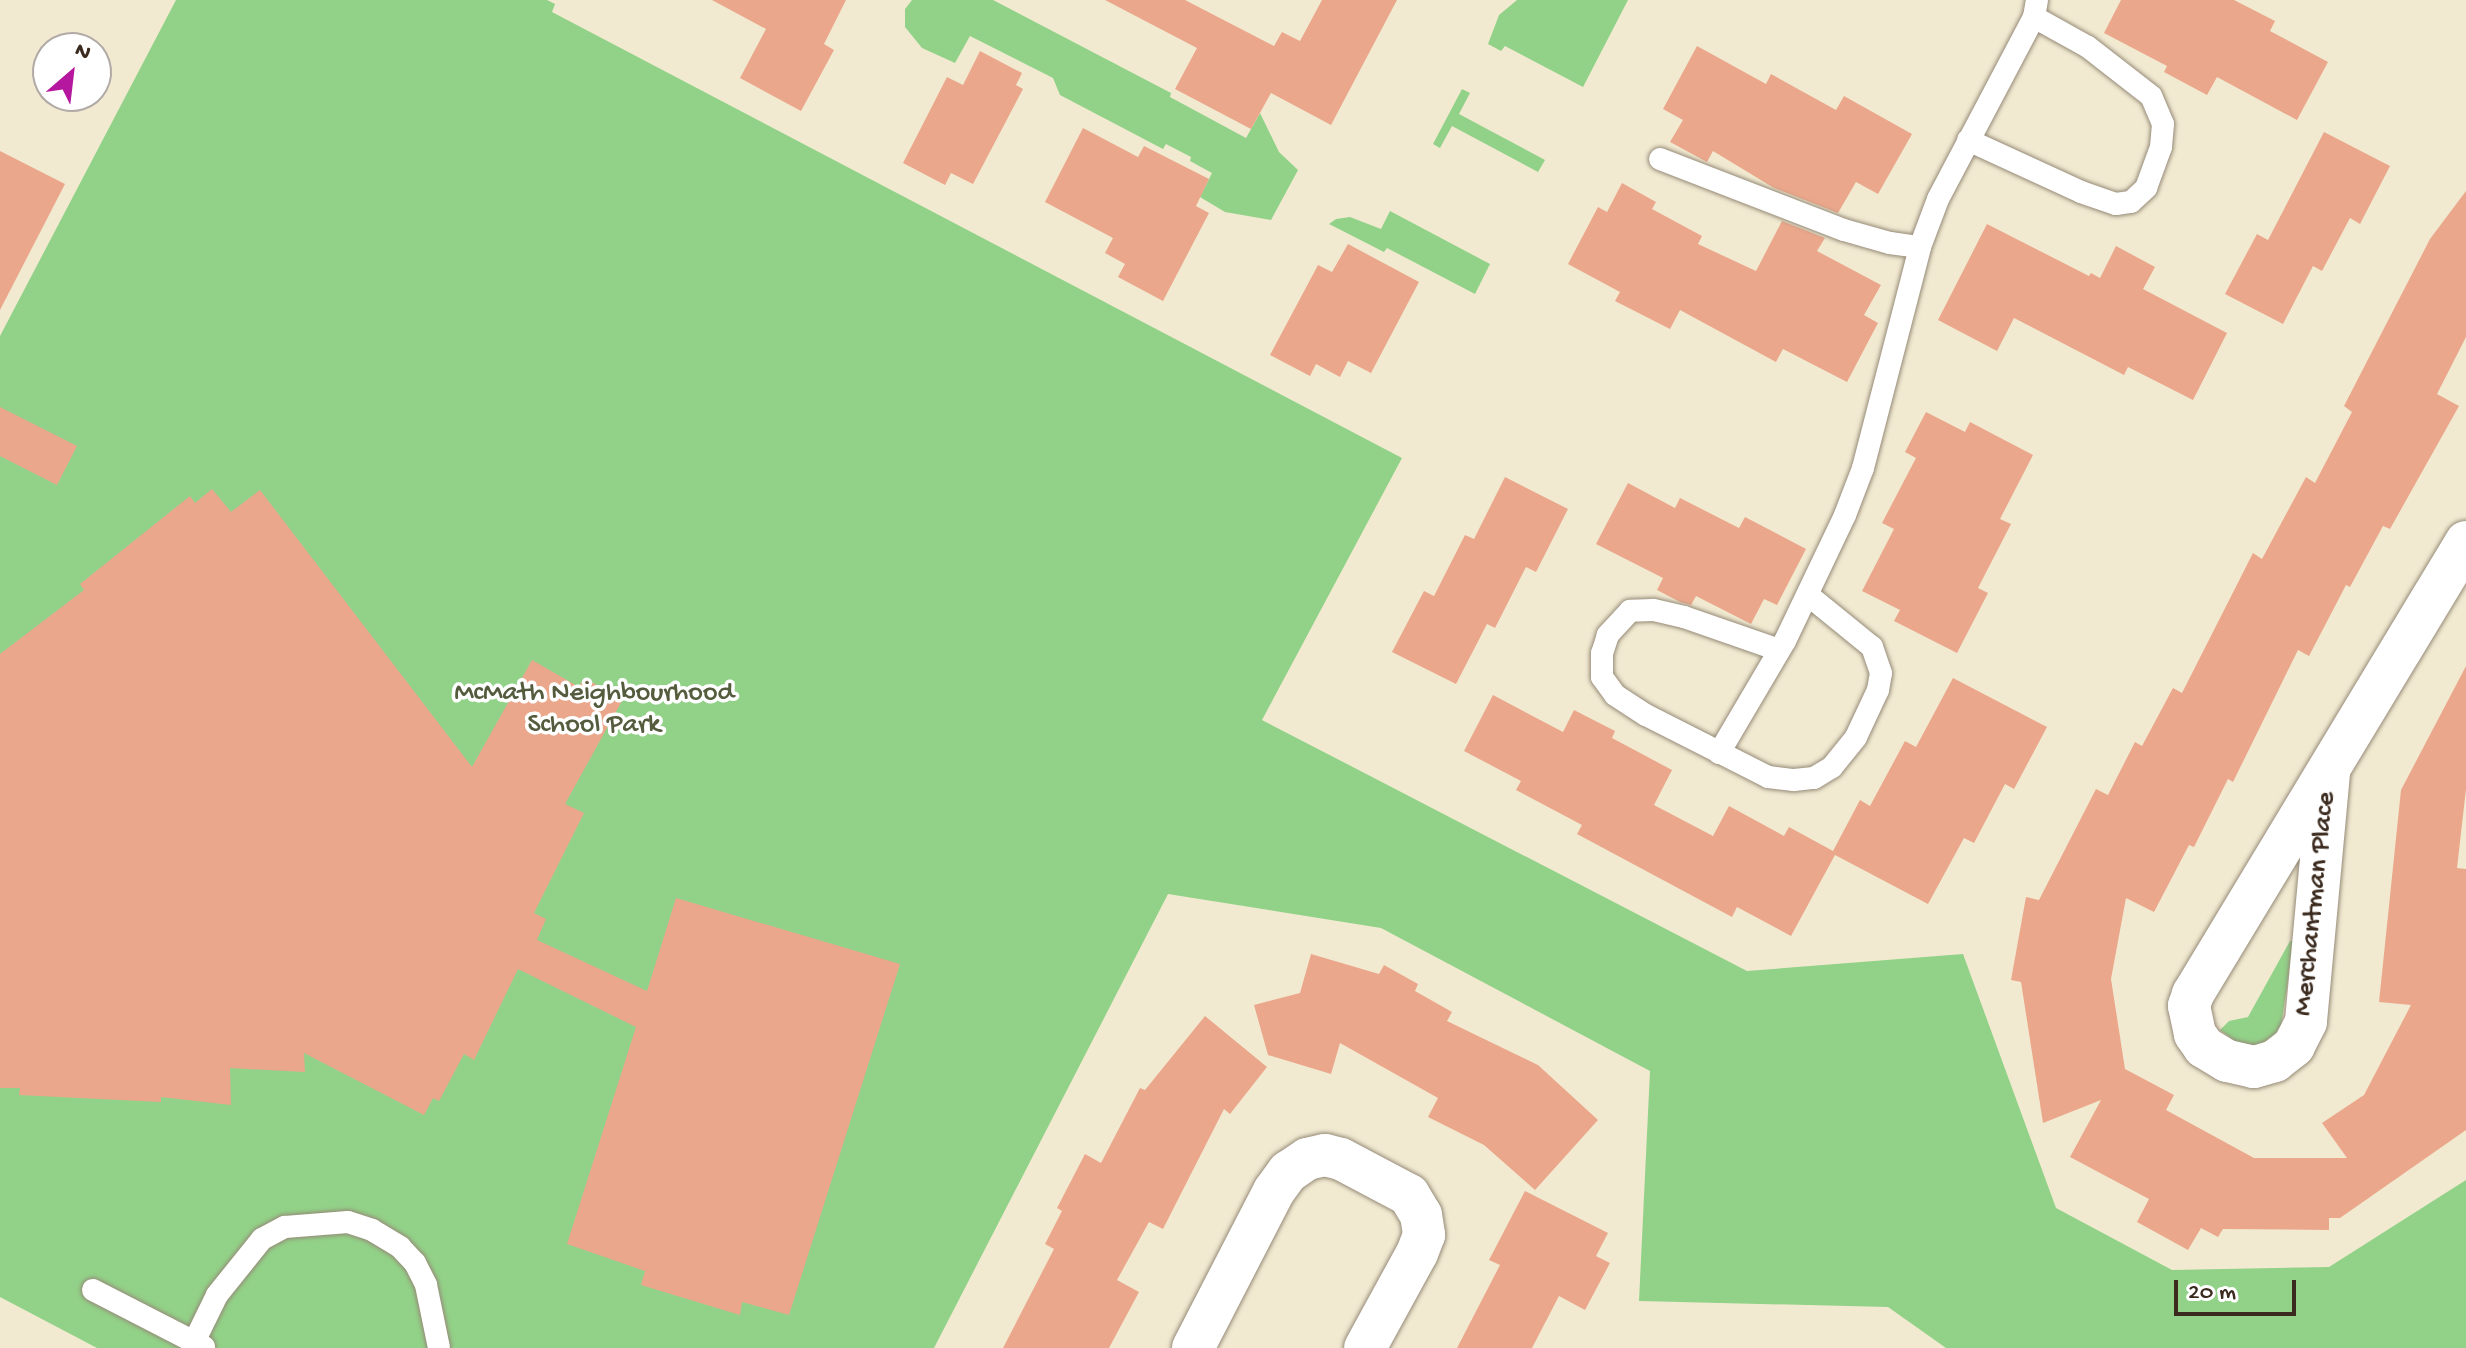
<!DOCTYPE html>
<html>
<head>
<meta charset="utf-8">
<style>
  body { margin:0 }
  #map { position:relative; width:2466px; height:1348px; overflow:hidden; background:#f1ead1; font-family:"Gochi Hand",sans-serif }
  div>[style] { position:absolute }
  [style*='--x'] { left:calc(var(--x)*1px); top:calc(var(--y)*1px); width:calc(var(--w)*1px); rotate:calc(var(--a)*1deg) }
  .green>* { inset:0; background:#92d288 }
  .building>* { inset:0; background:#eba78b }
  .roads { filter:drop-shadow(0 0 2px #968a78) drop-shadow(0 0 2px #968a78) }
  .service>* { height:22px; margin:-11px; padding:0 11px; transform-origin:11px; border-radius:11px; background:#fff }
  .minor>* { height:42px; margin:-21px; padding:0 21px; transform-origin:21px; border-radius:21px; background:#fff }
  span { translate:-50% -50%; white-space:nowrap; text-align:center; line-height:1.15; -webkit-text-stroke:7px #fff; paint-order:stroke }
  .park-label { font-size:28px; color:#555c3e }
  .street-label { font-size:28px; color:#3b2a1e }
  .north { position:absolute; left:32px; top:32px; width:80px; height:80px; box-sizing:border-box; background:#fff; border:2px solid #b1aaa5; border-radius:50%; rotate:28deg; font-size:22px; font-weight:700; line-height:32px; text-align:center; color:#3b2a1e }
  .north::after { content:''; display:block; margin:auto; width:28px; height:36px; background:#b5179e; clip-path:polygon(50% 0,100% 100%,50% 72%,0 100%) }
  .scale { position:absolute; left:2174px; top:1280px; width:122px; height:36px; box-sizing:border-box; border:4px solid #3b2a1e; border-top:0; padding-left:10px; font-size:24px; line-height:28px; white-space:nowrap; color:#3b2a1e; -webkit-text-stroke:6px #fff; paint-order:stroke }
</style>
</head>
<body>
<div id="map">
  <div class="green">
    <div style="clip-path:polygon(176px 0,547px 0,555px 4px,552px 12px,1402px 458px,1262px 720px,1747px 971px,1963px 954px,2056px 1208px,2172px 1270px,2329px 1267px,2466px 1180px,2466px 1348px,1946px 1348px,1888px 1307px,1639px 1301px,1650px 1071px,1381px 928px,1168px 894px,934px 1348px,97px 1348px,0 1297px,0 336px)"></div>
    <div style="clip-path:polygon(912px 0,993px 0,1171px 93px,1170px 97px,1246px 138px,1260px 113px,1279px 152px,1298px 170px,1271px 220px,1225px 212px,1200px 197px,1212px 173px,1190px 161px,1191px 157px,1166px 144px,1163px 149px,1060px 95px,1053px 78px,970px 36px,955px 63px,922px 48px,905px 27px,905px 9px)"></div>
    <div style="clip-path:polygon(1517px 0,1628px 0,1583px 87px,1505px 46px,1501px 51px,1488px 44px,1499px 15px)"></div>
    <div style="clip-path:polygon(1462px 89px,1470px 93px,1459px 114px,1545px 160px,1538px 172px,1452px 126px,1440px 148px,1433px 144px)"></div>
    <div style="clip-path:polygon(1390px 211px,1490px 264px,1475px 294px,1387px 248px,1384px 252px,1329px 224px,1336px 219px,1350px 217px,1381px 229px)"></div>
    <div style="clip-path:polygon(2290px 941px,2294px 941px,2281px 1026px,2272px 1038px,2257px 1046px,2236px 1042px,2220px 1030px,2229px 1021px,2248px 1017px)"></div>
  </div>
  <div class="building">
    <div style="clip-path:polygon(712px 0,846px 0,824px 44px,834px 50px,801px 111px,740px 78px,766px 29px)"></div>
    <div style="clip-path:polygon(1105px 0,1185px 0,1274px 46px,1282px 32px,1300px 41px,1322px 0,1397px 0,1331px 125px,1271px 93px,1251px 129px,1175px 89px,1197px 48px)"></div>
    <div style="clip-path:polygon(2121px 0,2234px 0,2275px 21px,2270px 31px,2328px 62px,2297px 120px,2217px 77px,2207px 95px,2164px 72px,2167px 66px,2104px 33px)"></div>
    <div style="clip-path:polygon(1697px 46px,1766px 84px,1771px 74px,1836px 110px,1844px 96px,1912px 134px,1878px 194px,1856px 182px,1838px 213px,1774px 188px,1713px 151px,1707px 162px,1670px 142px,1683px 120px,1663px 109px)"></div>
    <div style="clip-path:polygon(980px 51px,1022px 73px,1016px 85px,1023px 89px,973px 184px,951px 173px,945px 185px,903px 163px,947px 77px,963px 85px)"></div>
    <div style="clip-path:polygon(1083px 128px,1138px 157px,1144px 146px,1209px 179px,1196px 206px,1209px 213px,1163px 301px,1118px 277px,1125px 264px,1105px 253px,1113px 238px,1045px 202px)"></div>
    <div style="clip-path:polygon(2324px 132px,2390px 166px,2360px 224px,2350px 218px,2322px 271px,2313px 266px,2283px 324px,2225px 294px,2257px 234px,2268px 240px)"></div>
    <div style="clip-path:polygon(0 151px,65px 184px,0 310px)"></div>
    <div style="clip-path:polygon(1622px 183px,1656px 202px,1652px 209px,1702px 236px,1698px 244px,1756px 271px,1782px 221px,1825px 238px,1817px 251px,1881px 285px,1864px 315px,1878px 323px,1847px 382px,1783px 349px,1776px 362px,1680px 310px,1670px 329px,1615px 301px,1620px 292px,1568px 264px,1598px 207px,1607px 212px)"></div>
    <div style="clip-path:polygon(2466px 191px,2466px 337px,2437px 394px,2459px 406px,2390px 529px,2383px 526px,2350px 587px,2346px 585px,2309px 656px,2298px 650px,2233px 782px,2228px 779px,2194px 847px,2189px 845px,2154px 912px,2126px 898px,2111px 979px,2125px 1069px,2174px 1095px,2166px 1110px,2254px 1158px,2347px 1158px,2322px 1123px,2364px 1095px,2411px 1005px,2379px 1002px,2401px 790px,2466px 666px,2466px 789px,2457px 868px,2466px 869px,2466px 1130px,2340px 1218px,2329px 1218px,2329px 1230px,2223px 1229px,2218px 1237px,2201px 1228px,2188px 1250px,2137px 1222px,2149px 1199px,2070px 1157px,2101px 1100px,2043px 1123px,2021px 982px,2011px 980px,2026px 897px,2039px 900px,2096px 789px,2108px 795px,2135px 742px,2142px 746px,2173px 688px,2182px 693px,2253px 553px,2262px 559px,2306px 477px,2315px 483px,2352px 412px,2344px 406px,2430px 239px)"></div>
    <div style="clip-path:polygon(1987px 224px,2089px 276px,2091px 273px,2100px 278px,2116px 246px,2155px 267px,2143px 289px,2227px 333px,2193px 400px,2128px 367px,2124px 375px,2014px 318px,1997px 351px,1938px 320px)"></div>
    <div style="clip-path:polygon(1348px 244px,1419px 282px,1371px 373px,1348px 361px,1340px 377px,1316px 364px,1310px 376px,1270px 355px,1318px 265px,1332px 272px)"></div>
    <div style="clip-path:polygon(0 407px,77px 446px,57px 485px,0 456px)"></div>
    <div style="clip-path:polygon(1926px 412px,1965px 432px,1970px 422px,2033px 455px,2000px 519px,2011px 524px,1978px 588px,1988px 593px,1957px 653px,1894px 621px,1900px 610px,1862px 591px,1894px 529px,1882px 523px,1916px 458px,1905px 452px)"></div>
    <div style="clip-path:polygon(1505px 477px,1568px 509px,1536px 572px,1526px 567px,1495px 628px,1487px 624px,1456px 684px,1392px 652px,1424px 591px,1434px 596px,1465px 535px,1474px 539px)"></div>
    <div style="clip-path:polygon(1628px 483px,1675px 508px,1680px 498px,1739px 528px,1745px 517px,1806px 549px,1777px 605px,1764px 599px,1751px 624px,1696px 596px,1691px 605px,1680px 602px,1657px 590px,1663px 578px,1596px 544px)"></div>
    <div style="clip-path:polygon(212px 489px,231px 512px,260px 490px,472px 767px,532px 660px,579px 687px,584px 678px,623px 699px,565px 804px,584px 813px,534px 913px,546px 919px,537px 940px,647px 991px,676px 898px,900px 964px,789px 1315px,742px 1302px,740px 1315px,641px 1285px,645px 1271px,567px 1244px,636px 1027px,518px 969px,474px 1060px,464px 1054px,439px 1101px,433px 1098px,424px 1115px,304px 1053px,305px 1072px,230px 1068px,231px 1105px,161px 1097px,161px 1102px,19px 1095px,20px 1088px,0 1088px,0 654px,84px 590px,80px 584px,190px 496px,195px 503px)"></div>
    <div style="clip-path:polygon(1953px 678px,2047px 727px,2014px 789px,2005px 784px,1974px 843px,1964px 838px,1928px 904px,1835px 855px,1791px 936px,1737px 907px,1732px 917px,1577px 834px,1582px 825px,1516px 790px,1521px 781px,1464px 751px,1493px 695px,1563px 732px,1574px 710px,1615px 731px,1612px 738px,1672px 770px,1654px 805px,1713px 836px,1729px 806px,1784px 836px,1789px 827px,1833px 851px,1860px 800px,1870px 806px,1905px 741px,1916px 747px)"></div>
    <div style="clip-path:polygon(1311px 954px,1379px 974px,1384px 965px,1418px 984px,1415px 991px,1452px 1012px,1447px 1021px,1538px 1065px,1598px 1120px,1535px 1190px,1484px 1145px,1428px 1117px,1438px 1098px,1340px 1043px,1331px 1074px,1268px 1055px,1254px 1005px,1300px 993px)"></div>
    <div style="clip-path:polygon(1205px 1016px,1267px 1067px,1230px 1114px,1224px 1109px,1163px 1229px,1149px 1222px,1117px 1280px,1139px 1292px,1109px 1348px,1003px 1348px,1054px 1249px,1045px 1244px,1062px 1211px,1057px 1208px,1085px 1154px,1101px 1163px,1140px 1088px,1145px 1090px)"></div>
    <div style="clip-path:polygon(1525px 1191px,1608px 1233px,1596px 1256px,1610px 1263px,1585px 1310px,1559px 1296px,1532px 1348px,1457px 1348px,1500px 1265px,1489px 1260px)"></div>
  </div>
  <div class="roads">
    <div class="service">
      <div style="--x:1968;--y:140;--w:124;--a:24.7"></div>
      <div style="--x:2081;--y:192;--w:37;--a:19"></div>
      <div style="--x:2116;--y:204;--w:15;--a:-8"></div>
      <div style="--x:2131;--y:202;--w:21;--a:-43"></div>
      <div style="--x:2146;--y:188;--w:44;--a:-69.9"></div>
      <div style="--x:2161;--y:147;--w:23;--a:-85"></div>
      <div style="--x:2163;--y:124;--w:30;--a:-113"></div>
      <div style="--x:2151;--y:96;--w:80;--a:-142.1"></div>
      <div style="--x:2088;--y:47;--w:62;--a:-150.9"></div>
      <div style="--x:1660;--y:159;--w:197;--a:21.1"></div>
      <div style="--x:1844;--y:230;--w:48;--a:15.8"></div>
      <div style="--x:1890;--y:243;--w:30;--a:8"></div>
      <div style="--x:1779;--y:650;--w:101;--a:-160.8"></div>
      <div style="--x:1684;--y:617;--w:32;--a:-167"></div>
      <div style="--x:1653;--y:610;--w:23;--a:178"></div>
      <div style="--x:1630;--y:611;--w:33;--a:133"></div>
      <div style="--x:1608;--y:635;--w:19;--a:108"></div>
      <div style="--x:1602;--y:653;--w:24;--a:90"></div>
      <div style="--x:1602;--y:677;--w:22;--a:54"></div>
      <div style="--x:1615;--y:695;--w:37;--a:33"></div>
      <div style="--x:1646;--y:715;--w:137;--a:26.9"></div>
      <div style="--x:1768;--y:777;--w:26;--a:7"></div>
      <div style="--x:1794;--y:780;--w:20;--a:-6"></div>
      <div style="--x:1814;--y:778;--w:21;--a:-31"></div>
      <div style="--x:1832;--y:767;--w:38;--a:-51"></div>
      <div style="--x:1856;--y:737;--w:52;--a:-64.9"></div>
      <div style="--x:1878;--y:690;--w:17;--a:-80"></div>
      <div style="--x:1881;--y:673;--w:28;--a:-109"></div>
      <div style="--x:1872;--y:647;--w:82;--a:-140.9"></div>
      <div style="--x:1719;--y:753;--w:130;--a:-59.5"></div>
      <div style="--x:1785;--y:641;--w:140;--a:-64.5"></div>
      <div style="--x:1845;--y:515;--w:50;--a:-69"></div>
      <div style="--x:1863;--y:468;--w:228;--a:-75.5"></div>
      <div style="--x:1920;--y:247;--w:51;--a:-69.4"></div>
      <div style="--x:1938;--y:199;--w:206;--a:-62.2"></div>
      <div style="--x:2034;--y:17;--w:17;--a:-80"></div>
      <div style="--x:93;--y:1290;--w:125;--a:27.2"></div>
      <div style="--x:194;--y:1342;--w:52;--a:-63.9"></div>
      <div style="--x:217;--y:1295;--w:72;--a:-51.2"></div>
      <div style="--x:262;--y:1239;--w:26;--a:-28"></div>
      <div style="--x:285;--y:1227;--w:63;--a:-4.5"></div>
      <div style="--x:348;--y:1222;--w:25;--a:18"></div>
      <div style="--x:372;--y:1230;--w:33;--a:31"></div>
      <div style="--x:400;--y:1247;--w:22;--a:47"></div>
      <div style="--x:415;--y:1263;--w:25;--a:63"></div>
      <div style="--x:426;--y:1285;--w:64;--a:78.3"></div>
    </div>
    <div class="minor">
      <div style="--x:2329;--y:773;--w:250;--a:95.3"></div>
      <div style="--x:2306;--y:1022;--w:27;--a:117"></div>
      <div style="--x:2294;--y:1046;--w:24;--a:142"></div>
      <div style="--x:2275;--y:1061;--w:22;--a:164"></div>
      <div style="--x:2254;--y:1067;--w:28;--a:-167"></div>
      <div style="--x:2227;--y:1061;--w:27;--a:-149"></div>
      <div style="--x:2204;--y:1047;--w:16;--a:-125"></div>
      <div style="--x:2195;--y:1034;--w:29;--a:-102"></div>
      <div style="--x:2189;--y:1006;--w:13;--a:-72"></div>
      <div style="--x:2193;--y:994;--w:528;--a:-58.87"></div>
      <div style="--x:1193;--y:1348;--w:177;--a:-62.7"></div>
      <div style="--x:1274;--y:1191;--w:24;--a:-54"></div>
      <div style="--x:1288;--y:1172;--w:23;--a:-34"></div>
      <div style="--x:1307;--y:1159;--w:18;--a:-13"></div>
      <div style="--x:1325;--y:1155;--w:16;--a:14"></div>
      <div style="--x:1341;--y:1159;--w:77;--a:27.9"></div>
      <div style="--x:1409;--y:1195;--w:23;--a:59"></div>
      <div style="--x:1421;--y:1215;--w:20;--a:81"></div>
      <div style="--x:1424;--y:1235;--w:19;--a:111"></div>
      <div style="--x:1417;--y:1253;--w:108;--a:118.7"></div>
    </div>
  </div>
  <div class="park-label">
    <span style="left:594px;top:710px">McMath Neighbourhood<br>School Park</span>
  </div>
  <div class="street-label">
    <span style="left:2316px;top:904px;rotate:-84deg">Merchantman Place</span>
  </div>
  <div class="north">N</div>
  <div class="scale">20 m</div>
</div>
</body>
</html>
